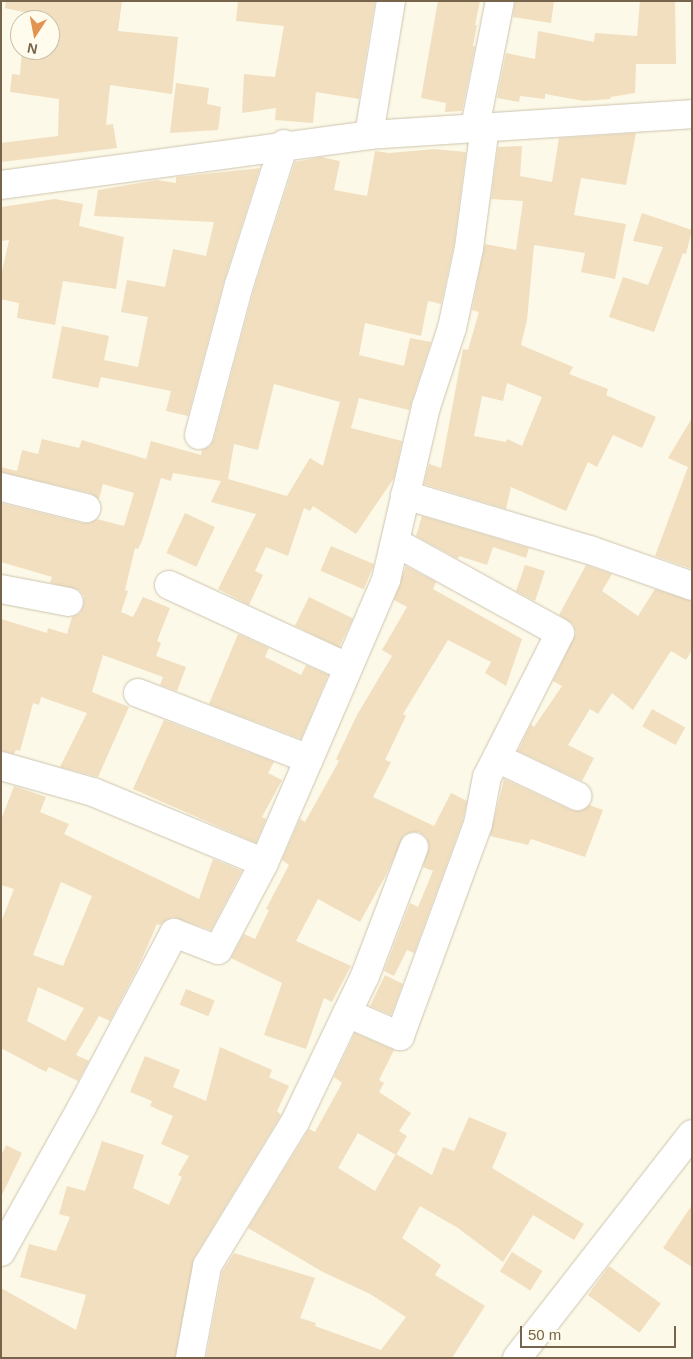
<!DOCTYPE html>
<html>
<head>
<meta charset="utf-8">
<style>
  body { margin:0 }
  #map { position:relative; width:693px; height:1359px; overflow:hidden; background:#fcf9e8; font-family:Arial,sans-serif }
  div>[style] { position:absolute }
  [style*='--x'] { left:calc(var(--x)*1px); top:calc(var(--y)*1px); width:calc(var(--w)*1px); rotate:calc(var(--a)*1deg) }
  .building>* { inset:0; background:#f1dfc0; transform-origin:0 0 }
  .roads { filter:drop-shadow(0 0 1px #cec4ae) drop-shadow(0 0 1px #cec4ae) }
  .minor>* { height:28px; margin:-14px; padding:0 14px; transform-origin:14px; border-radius:14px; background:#fff }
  span { translate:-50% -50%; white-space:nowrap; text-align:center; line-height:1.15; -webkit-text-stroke:4.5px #fffcee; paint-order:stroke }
  .frame { position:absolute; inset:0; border:2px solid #76654c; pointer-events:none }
  .north { position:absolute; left:10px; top:10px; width:50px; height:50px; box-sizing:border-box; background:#fffcee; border:1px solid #c8c0ad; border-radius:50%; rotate:191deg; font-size:14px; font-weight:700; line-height:20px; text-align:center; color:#76654c }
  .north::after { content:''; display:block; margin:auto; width:18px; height:22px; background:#e39350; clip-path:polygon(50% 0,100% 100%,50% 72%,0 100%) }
  .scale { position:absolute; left:520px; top:1326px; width:156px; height:22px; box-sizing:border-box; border:2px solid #76654c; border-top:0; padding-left:6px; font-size:15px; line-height:18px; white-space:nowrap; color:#76654c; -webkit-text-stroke:4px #fffcee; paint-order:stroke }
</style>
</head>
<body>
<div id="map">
  <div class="building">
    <div style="clip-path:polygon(6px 1px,122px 1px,118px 31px,178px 37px,172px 94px,110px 85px,106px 125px,113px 124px,117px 148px,1px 162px,1px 143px,58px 136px,59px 99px,10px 92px,12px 74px,20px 75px,22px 50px,50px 50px,50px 18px,5px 8px)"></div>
    <div style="clip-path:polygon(238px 1px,375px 1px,359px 99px,316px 92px,313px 123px,275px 120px,276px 108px,242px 113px,244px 74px,275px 77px,284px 26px,236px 21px)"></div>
    <div style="clip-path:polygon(438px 1px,480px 1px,475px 25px,477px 25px,473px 46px,475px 47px,462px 111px,445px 112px,446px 103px,421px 98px)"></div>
    <div style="clip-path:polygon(515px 1px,554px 1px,551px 23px,513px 17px)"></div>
    <div style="clip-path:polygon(640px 1px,675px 1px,676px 64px,636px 64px,635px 93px,611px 97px,610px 99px,584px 101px,545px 94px,545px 99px,520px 96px,519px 102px,497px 98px,506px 53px,535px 59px,538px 31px,594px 42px,595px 33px,637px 36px)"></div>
    <div style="clip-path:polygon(176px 83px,209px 88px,207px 104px,221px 107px,218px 130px,170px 133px)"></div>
    <div style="clip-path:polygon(evenodd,636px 133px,626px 185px,581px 178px,574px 215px,626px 224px,615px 279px,581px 272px,585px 253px,534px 245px,527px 320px,521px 345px,573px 367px,569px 374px,608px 389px,606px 395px,656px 417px,642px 448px,613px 435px,597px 467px,588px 462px,566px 511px,511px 487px,506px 509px,424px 484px,429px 464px,441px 468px,463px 349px,468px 350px,479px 312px,472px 310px,485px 244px,516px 250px,523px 201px,491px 199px,498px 147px,522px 146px,520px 176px,552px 182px,559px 138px,636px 133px,507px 383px,542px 397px,522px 446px,507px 439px,506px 442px,474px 436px,482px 396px,503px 401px,507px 383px)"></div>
    <div style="clip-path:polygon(evenodd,434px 149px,466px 152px,454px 245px,441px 304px,428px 301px,421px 336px,365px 323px,359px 355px,404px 366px,410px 338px,431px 342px,409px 410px,359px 398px,351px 428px,402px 441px,394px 478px,356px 534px,313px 506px,310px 511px,304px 508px,288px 556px,266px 547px,255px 571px,263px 575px,249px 605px,218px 589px,256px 514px,211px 502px,221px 481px,173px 473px,171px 481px,161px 478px,142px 541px,138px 549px,135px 548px,125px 590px,128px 591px,121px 612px,133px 617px,143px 597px,170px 608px,157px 641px,161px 643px,156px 656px,186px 667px,177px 691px,160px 685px,163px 677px,103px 655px,92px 692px,129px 707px,98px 777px,60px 767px,87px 713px,41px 697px,39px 705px,33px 703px,20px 751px,16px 750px,14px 754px,1px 751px,1px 619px,47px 633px,48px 628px,67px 634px,72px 617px,80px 613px,84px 604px,84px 596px,79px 590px,50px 583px,52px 577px,1px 562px,1px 503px,82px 523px,90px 523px,97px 519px,124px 526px,134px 493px,103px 484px,99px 499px,90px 493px,1px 472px,1px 467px,17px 471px,22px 450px,38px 454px,42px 439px,79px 448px,82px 440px,146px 459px,151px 441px,201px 455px,202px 450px,210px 446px,214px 439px,254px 289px,295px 162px,321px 157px,340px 161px,334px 190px,367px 196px,375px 151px,389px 153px,434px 149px,274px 384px,340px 402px,323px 466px,310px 458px,287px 496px,228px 479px,234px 444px,258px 450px,274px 384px)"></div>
    <div style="clip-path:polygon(260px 168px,224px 281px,188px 416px,166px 411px,171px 391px,101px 377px,98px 388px,52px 378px,62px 326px,109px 336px,104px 360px,138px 367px,148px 317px,121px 312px,127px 280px,165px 287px,173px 249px,206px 256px,214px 222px,94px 216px,98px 190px,157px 180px,176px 183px,176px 177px)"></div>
    <div style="clip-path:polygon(55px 199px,83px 204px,79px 226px,124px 237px,116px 289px,63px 281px,55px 325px,17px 318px,19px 303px,1px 299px,1px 276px,9px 240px,1px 241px,1px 207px)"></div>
    <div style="clip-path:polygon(642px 213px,692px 230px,686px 254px,683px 253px,654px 332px,609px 317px,623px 277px,648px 285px,663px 247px,633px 241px)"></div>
    <div style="clip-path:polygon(692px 418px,692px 569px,655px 556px,688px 467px,668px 458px)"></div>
    <div style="left:185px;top:513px;width:33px;height:44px;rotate:25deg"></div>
    <div style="clip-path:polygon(422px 516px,529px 548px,526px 558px,493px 547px,487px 565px,459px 556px,458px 559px,416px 536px)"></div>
    <div style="left:331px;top:546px;width:47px;height:27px;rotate:23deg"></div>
    <div style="clip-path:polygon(525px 565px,545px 571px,535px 601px,516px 591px)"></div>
    <div style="clip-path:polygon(586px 565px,612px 574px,602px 591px,638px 616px,655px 589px,692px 601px,692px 650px,686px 660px,671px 651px,633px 710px,612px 693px,598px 714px,590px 709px,568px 745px,594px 758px,582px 781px,518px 751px,531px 724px,534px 727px,562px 686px,553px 681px,576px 633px,573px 624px,559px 615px)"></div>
    <div style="clip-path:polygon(406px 566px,436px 582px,433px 589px,522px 639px,506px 686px,485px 673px,491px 662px,448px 640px,403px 714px,406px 716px,385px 760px,391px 762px,373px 797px,434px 826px,451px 793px,467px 801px,463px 820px,414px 953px,407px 950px,394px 976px,384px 971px,410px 903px,418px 907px,433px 871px,423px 867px,429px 845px,426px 837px,419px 832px,412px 832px,404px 835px,387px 873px,360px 922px,318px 899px,296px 941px,351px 966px,332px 1002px,324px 998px,306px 1049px,264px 1035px,282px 983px,231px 958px,244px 934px,255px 939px,269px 910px,266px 909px,289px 865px,282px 860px,300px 819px,305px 822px,339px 761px,336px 759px,357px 715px,392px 656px,382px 650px,407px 607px,394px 600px)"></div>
    <div style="left:309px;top:597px;width:49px;height:32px;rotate:26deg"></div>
    <div style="clip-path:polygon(238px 634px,269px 648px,265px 657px,301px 675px,306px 665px,328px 675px,301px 739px,209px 704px)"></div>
    <div style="left:652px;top:709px;width:38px;height:20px;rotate:29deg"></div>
    <div style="clip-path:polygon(164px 720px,274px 762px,268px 773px,282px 780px,262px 817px,266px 819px,256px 843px,133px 789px)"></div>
    <div style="clip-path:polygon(504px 779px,571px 810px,579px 811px,589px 805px,603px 810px,585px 857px,531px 839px,528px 845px,490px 836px)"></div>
    <div style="clip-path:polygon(evenodd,14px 786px,46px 797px,40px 812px,69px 824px,64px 834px,199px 899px,213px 859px,242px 871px,211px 930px,173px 917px,166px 920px,160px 925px,157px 924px,141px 961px,110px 1021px,99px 1016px,76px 1055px,89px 1061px,78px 1081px,49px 1067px,46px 1072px,1px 1048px,1px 922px,14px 889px,1px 885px,1px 820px,14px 786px,61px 882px,92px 896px,63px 966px,33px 955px,61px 882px,14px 786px,38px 987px,84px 1008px,65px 1041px,27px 1021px,38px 987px)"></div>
    <div style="clip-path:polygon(385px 975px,403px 984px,391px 1015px,370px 1006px)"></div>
    <div style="left:186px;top:989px;width:31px;height:17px;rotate:22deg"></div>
    <div style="clip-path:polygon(355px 1033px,394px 1050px,379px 1080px,384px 1083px,379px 1092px,411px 1113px,399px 1131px,407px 1136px,396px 1155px,358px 1133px,338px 1168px,375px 1191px,396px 1154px,432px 1175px,443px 1147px,454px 1151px,469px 1117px,507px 1133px,492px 1168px,584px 1224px,574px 1240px,533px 1215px,503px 1262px,458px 1228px,420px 1206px,402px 1238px,441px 1265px,435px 1275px,485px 1306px,452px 1358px,206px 1358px,222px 1272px,234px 1253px,315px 1278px,300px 1318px,316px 1323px,315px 1326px,381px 1350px,406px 1317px,370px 1294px,323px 1272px,248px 1228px,309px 1129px,315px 1132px,342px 1083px,334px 1077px)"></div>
    <div style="clip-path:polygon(220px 1047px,272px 1070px,269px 1077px,289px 1086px,277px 1111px,281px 1115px,194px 1258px,175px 1358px,1px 1358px,1px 1288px,76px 1330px,86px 1295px,20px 1277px,29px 1244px,56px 1251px,70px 1217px,59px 1214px,67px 1186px,85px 1191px,102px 1141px,144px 1155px,133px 1188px,169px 1205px,182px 1177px,178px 1175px,189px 1156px,161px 1144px,173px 1116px,150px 1106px,152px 1101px,130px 1092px,145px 1056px,180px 1070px,173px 1087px,206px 1101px)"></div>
    <div style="clip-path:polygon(6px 1145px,22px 1153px,1px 1197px,1px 1156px)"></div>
    <div style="clip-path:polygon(692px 1205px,692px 1267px,663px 1248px)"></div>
    <div style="left:512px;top:1252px;width:36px;height:23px;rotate:32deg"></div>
    <div style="left:609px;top:1266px;width:64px;height:36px;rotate:36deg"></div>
  </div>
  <div class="roads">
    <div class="minor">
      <div style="--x:475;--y:127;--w:128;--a:-78.8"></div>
      <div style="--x:369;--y:135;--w:136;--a:-80.7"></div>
      <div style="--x:1;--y:185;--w:371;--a:-7.7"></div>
      <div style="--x:369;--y:135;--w:324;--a:-3.7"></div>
      <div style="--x:199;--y:435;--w:155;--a:-75.1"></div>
      <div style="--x:239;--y:285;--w:148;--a:-72.3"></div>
      <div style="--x:1;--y:487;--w:88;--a:13.9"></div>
      <div style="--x:405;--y:495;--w:193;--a:16.6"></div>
      <div style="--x:590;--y:550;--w:108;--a:19.4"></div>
      <div style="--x:169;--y:585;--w:196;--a:24.7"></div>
      <div style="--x:1;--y:589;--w:69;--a:10.8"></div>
      <div style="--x:138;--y:693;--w:183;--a:21.1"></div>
      <div style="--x:497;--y:758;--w:89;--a:25.4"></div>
      <div style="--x:1;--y:766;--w:96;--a:15.8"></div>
      <div style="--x:93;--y:792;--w:185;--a:22.5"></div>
      <div style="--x:347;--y:1013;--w:58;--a:23.5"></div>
      <div style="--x:400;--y:1036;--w:226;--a:-69.8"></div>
      <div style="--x:478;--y:824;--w:48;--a:-79.2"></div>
      <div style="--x:487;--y:777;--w:161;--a:-63.1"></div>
      <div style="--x:560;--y:633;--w:188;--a:-151.1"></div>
      <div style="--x:1;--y:1252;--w:166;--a:-60.8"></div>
      <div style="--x:82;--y:1107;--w:197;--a:-62.1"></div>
      <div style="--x:174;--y:933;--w:47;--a:21.1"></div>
      <div style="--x:218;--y:950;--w:98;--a:-62.1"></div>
      <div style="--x:264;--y:863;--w:113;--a:-66.6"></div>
      <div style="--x:309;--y:759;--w:195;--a:-66.7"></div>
      <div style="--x:386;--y:580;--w:178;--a:-77"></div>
      <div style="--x:426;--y:407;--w:83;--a:-71.8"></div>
      <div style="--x:452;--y:328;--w:82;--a:-78"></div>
      <div style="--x:469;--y:248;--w:123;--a:-82.5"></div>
      <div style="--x:190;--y:1358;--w:94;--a:-79.5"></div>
      <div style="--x:207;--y:1266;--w:169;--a:-58.6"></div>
      <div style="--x:295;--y:1122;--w:162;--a:-64.4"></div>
      <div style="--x:365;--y:976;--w:138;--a:-69.2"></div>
      <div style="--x:517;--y:1358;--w:284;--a:-52"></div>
    </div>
  </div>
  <div class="frame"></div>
  <div class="north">N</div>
  <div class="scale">50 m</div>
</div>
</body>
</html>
